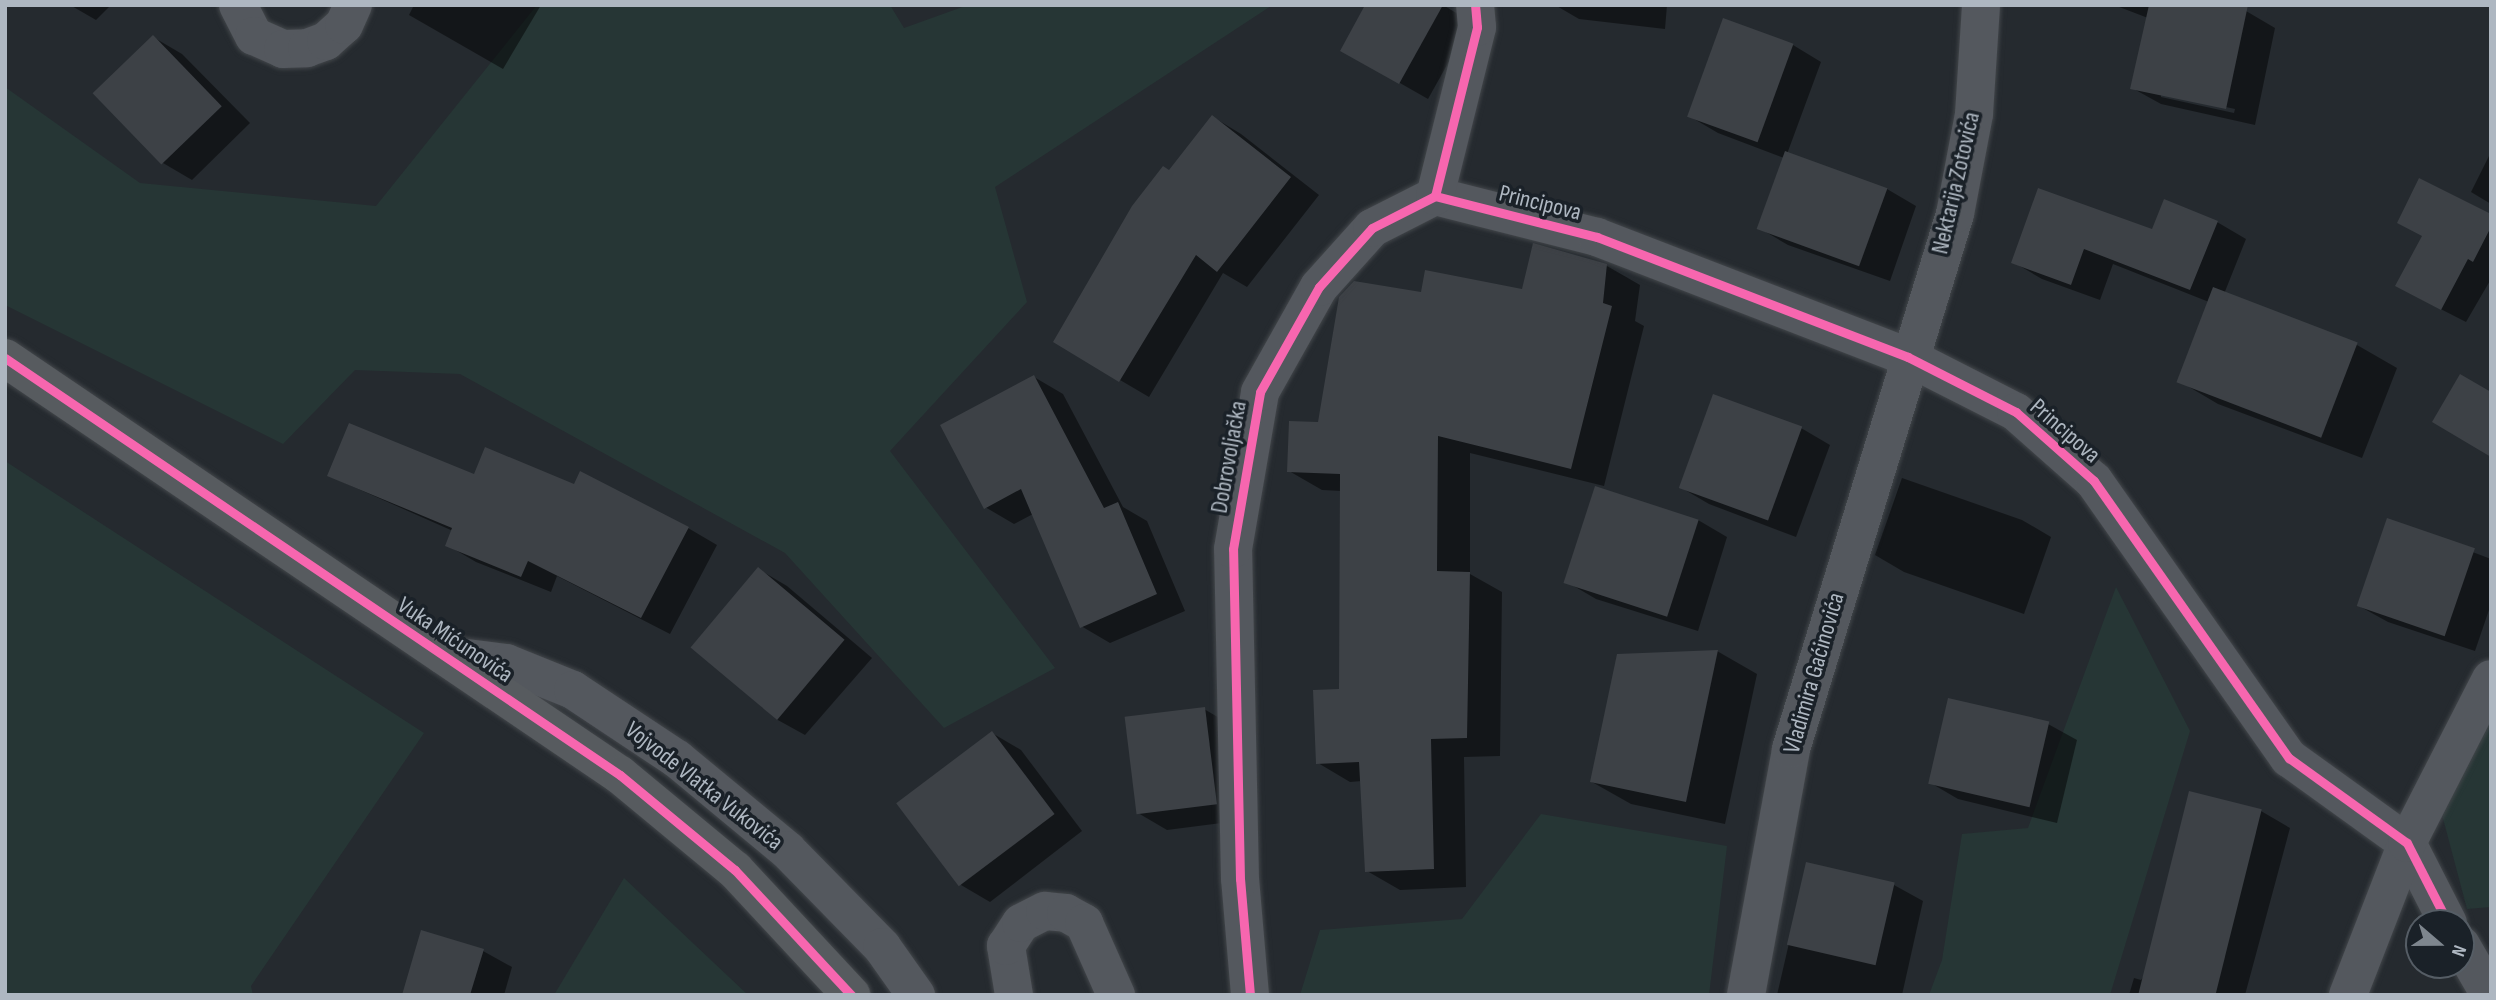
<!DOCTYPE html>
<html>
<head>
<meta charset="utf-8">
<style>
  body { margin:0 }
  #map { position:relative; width:2496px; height:1000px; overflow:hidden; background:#252a2f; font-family:"Sofia Sans Condensed",sans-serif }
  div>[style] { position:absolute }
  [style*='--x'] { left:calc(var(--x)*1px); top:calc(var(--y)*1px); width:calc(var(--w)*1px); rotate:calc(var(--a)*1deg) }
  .green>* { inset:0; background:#263635 }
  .shadow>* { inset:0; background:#0007 }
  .building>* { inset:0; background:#3d4146; transform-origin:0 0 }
  .roads { filter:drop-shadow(0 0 2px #42464a) drop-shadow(0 0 2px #42464a) }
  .street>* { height:38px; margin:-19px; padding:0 19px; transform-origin:19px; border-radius:19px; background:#54585e }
  .primary>* { height:38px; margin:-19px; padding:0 19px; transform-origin:19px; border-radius:19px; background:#575b5f }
  .cycleway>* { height:9px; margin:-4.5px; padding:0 4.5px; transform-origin:4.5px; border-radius:4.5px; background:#f766af }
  span { translate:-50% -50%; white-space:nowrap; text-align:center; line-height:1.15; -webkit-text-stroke:7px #1a2128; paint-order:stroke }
  .street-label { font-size:24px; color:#aeb7c1 }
  .frame { position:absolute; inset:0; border:7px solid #aeb7c1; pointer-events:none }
  .north { position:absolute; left:2405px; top:909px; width:70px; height:70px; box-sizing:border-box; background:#1a2128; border:2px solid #555d65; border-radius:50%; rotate:110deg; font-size:19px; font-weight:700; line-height:28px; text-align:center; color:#aeb7c1 }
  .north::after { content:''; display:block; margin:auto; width:24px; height:32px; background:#7e868e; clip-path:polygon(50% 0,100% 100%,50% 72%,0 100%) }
</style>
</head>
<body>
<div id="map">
  <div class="green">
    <div style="clip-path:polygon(537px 5px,890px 5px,904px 28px,968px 5px,1271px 6px,995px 187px,1027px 302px,890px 451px,1055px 668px,944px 728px,785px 553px,460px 374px,355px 370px,283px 444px,5px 305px,5px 87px,140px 183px,376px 206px)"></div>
    <div style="clip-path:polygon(5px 461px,424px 733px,251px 986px,253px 995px,5px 995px)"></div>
    <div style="clip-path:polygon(2116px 587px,2190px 731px,2110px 995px,1929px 995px,1942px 960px,1962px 834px,2028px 828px)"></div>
    <div style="clip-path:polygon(2491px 675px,2491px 907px,2467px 909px,2436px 792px)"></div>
    <div style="clip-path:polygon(1541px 814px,1727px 846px,1709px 995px,1300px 995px,1320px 930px,1462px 919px)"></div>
    <div style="clip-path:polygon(624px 878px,748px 995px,554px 995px)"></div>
  </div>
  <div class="shadow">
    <div style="clip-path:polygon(70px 5px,111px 5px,96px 20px)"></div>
    <div style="clip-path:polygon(414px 5px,541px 5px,503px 69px,409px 15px)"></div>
    <div style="clip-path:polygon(1367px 5px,1443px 5px,1471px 22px,1428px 99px,1342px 50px)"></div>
    <div style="clip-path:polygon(1555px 5px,1667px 5px,1665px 29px,1579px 19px)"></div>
    <div style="clip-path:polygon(evenodd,2114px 5px,2220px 5px,2246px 11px,2275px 28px,2255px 125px,2161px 104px,2132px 88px,2148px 18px,2114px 5px,2161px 93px,2235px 109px,2234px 113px,2161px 97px,2161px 93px)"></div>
    <div style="clip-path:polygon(1724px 20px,1793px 45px,1821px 62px,1787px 154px,1887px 189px,1916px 206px,1890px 281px,1788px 245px,1759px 228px,1784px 158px,1718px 133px,1689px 116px)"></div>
    <div style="clip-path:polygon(153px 37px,182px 54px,250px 123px,192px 180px,163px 163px)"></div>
    <div style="clip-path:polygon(1213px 117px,1241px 134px,1319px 195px,1247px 287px,1223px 273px,1149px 397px,1120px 380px)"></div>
    <div style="clip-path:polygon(2491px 152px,2491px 204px,2471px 192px)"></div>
    <div style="clip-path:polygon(2491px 216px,2491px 279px,2466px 322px,2421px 299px)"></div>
    <div style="clip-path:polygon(2217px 222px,2246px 239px,2224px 294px,2357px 345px,2397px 368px,2362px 458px,2218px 404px,2179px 381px,2209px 302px,2113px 264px,2100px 300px,2042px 279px,2013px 262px,2153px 231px)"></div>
    <div style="clip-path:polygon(1607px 266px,1640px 285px,1635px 321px,1644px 326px,1604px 486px,1470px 453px,1470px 574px,1502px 592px,1500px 756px,1464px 757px,1466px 887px,1400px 890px,1367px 871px,1362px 781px,1350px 782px,1318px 763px,1341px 691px,1342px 491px,1322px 490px,1289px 471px,1319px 423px,1422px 294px,1523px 291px)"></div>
    <div style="clip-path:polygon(1034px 377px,1063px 394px,1123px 507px,1147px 521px,1185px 611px,1110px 643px,1081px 626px,1033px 514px,1014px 524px,985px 507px)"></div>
    <div style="clip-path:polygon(1801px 428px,1830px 445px,1796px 537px,1709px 504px,1680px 487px)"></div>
    <div style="clip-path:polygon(329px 476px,475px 477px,575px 486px,688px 528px,717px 545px,670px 634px,557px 576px,551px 592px,476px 562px,447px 545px,453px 531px)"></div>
    <div style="clip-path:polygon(1902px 478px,2022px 520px,2051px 537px,2024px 614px,1904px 572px,1875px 555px)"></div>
    <div style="clip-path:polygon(1698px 520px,1727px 537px,1698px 631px,1596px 599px,1567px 582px)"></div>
    <div style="clip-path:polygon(2388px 520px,2491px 559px,2491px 604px,2475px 651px,2388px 622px,2359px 606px)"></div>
    <div style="clip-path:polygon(758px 569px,787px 586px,872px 658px,805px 735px,776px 719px,692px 647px)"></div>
    <div style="clip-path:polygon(1717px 651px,1757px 674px,1725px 824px,1631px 804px,1592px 782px)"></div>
    <div style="clip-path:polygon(1204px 709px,1233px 726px,1245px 820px,1167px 830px,1138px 813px)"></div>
    <div style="clip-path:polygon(2048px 724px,2077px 740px,2057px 823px,1958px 799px,1929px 782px)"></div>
    <div style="clip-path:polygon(992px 733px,1021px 750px,1082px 831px,990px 902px,961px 885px)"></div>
    <div style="clip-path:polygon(2261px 811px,2290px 828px,2245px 995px,2129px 995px,2134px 978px,2141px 980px)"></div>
    <div style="clip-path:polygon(1807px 865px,1894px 885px,1923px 901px,1902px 995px,1777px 995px)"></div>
    <div style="clip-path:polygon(483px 951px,512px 967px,504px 995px,404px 995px)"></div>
  </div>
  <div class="building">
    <div style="clip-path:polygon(1365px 5px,1443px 5px,1399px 84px,1340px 51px)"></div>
    <div style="clip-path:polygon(2149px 5px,2248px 5px,2226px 109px,2130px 89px)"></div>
    <div style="left:1723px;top:18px;width:75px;height:105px;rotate:20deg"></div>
    <div style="left:153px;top:35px;width:99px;height:84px;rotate:46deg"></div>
    <div style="clip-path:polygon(1212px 115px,1291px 177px,1217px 272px,1196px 255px,1119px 382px,1053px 342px,1132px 206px,1163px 166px,1169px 170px)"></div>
    <div style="left:1785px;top:151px;width:109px;height:83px;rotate:20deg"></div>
    <div style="clip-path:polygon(2419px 178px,2491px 214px,2491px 227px,2473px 262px,2468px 259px,2441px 310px,2395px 286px,2422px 236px,2397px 223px)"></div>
    <div style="clip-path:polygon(2038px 188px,2152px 229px,2164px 199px,2218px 221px,2190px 290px,2084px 249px,2071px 285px,2011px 263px)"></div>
    <div style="clip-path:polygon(1533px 243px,1607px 264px,1603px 303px,1612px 306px,1571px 469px,1438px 436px,1437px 571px,1470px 572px,1467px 738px,1431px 739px,1434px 869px,1365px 872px,1359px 762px,1316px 764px,1313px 690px,1339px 689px,1340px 474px,1287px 472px,1289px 421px,1318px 422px,1339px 297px,1354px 281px,1421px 292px,1425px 270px,1522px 289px)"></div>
    <div style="left:2213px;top:287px;width:155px;height:102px;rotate:21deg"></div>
    <div style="clip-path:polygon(2460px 374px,2491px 392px,2491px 457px,2432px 422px)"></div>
    <div style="clip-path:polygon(1034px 375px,1104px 508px,1118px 502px,1157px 594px,1080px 628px,1021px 489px,984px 509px,940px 425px)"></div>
    <div style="left:1713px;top:394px;width:95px;height:100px;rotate:20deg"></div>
    <div style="clip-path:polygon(349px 423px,474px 474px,485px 447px,574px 484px,580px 471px,689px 527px,641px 618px,528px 561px,521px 577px,445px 546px,452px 528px,327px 476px)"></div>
    <div style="left:1595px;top:486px;width:109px;height:102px;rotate:18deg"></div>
    <div style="left:2387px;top:518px;width:93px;height:93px;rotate:19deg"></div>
    <div style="left:758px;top:567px;width:113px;height:105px;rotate:40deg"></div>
    <div style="clip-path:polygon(1718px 650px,1686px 802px,1590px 782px,1617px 654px)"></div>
    <div style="left:1948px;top:698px;width:104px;height:88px;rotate:13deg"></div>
    <div style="left:1205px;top:707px;width:98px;height:81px;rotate:83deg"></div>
    <div style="left:992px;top:731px;width:104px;height:120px;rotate:53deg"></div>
    <div style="left:2189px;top:791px;width:75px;height:211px;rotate:14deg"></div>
    <div style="left:1806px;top:862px;width:91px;height:85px;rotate:13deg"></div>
    <div style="clip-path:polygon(421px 930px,484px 949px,470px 995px,402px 995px)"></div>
  </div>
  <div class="roads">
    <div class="street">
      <div style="--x:238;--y:5;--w:35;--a:63"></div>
      <div style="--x:254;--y:36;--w:32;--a:24"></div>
      <div style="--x:283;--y:49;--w:24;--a:-2"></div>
      <div style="--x:307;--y:48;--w:20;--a:-20"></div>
      <div style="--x:326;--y:41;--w:24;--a:-42"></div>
      <div style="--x:344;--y:25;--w:22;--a:-66"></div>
      <div style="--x:1435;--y:196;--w:167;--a:14.2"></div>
      <div style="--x:1597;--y:237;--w:333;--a:21.1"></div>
      <div style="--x:1908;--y:357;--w:121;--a:27"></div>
      <div style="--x:2016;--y:412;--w:104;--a:41.5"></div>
      <div style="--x:2094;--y:481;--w:339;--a:54.9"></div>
      <div style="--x:2289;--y:758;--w:145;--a:35.8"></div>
      <div style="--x:2407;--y:843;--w:90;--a:62.9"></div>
      <div style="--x:443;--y:655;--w:64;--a:7.2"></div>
      <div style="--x:506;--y:663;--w:72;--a:21.9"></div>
      <div style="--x:573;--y:690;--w:125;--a:33.6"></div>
      <div style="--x:677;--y:759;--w:143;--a:39.6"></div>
      <div style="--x:787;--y:850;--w:136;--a:45.6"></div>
      <div style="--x:882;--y:947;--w:59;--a:54.7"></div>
      <div style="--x:2461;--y:945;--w:58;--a:59.9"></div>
      <div style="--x:1014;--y:995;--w:50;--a:-99.3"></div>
      <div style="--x:1006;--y:946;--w:27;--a:-57"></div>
      <div style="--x:1021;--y:923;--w:27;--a:-27"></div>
      <div style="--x:1045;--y:911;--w:21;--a:5"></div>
      <div style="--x:1066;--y:913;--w:21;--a:29"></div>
      <div style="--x:1084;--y:923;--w:79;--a:66"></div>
      <div style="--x:1250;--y:995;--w:116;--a:-94.9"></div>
      <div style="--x:1240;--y:879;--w:330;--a:-91.2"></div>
      <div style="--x:1233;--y:549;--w:159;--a:-80.2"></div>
      <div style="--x:1260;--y:392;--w:120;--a:-60.7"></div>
      <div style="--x:1319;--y:287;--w:79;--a:-48.1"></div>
      <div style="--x:1372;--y:228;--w:71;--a:-26.9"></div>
      <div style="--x:1435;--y:196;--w:174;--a:-76"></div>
      <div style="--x:1477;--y:27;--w:22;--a:-95"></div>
      <div style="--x:1746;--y:995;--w:250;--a:-79.6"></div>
      <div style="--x:1791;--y:749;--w:560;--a:-72.96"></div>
      <div style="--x:1955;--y:214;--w:102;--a:-79.2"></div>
      <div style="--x:1974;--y:114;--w:109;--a:-86.3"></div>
      <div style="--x:2348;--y:995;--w:163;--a:-68.8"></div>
      <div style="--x:2407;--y:843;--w:184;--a:-62.9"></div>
    </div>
    <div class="primary">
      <div style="--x:5;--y:358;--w:743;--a:34.14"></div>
      <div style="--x:620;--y:775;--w:149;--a:39.6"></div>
      <div style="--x:735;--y:870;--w:171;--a:47.1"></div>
    </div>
  </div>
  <div class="cycleway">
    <div style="--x:1435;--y:196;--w:167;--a:14.2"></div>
    <div style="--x:1597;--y:237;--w:333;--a:21.1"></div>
    <div style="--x:1908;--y:357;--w:121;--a:27"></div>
    <div style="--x:2016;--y:412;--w:104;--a:41.5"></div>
    <div style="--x:2094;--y:481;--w:339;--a:54.9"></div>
    <div style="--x:2289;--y:758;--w:145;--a:35.8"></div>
    <div style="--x:2407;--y:843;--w:90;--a:62.9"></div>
    <div style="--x:5;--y:358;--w:743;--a:34.14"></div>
    <div style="--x:620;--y:775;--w:149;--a:39.6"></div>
    <div style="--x:735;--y:870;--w:171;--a:47.1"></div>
    <div style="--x:1250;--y:995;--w:116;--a:-94.9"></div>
    <div style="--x:1240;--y:879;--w:330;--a:-91.2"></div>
    <div style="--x:1233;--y:549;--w:159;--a:-80.2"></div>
    <div style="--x:1260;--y:392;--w:120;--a:-60.7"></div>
    <div style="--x:1319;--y:287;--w:79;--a:-48.1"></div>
    <div style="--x:1372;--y:228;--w:71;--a:-26.9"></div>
    <div style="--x:1435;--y:196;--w:174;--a:-76"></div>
    <div style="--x:1477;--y:27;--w:22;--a:-95"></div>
  </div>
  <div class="street-label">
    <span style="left:1956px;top:183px;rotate:-77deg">Nektarija Zotovića</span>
    <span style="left:1540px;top:203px;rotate:14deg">Principova</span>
    <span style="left:2065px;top:431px;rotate:41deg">Principova</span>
    <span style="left:1229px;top:457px;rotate:-80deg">Dobrovoljačka</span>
    <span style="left:455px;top:640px;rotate:34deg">Vuka Mićunovića</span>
    <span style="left:1814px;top:673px;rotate:-74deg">Vladimira Gaćinovića</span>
    <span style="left:704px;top:786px;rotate:38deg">Vojvode Vlatka Vukovića</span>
  </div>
  <div class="frame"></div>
  <div class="north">N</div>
</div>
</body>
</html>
